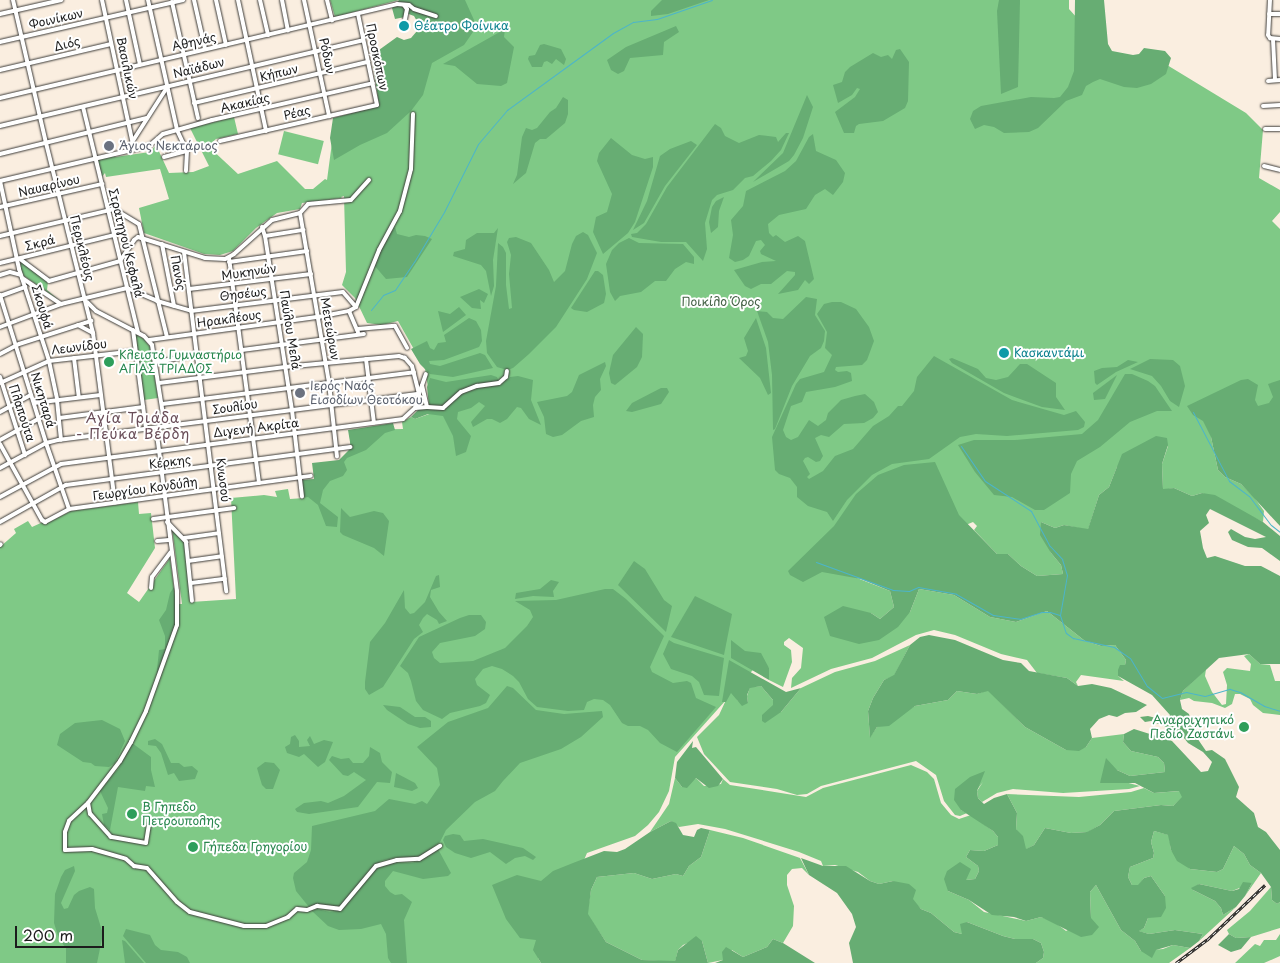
<!DOCTYPE html>
<html>
<head>
<meta charset="utf-8">
<style>
  body { margin:0 }
  #map { position:relative; width:1280px; height:963px; overflow:hidden; background:#faeee0; font-family:"Playpen Sans",sans-serif }
  div>[style] { position:absolute }
  [style*='--x'] { left:calc(var(--x)*1px); top:calc(var(--y)*1px); width:calc(var(--w)*1px); rotate:calc(var(--a)*1deg) }
  .green>* { inset:0; background:#7fc986; transform-origin:0 0 }
  .forest>* { inset:0; background:#67ad73 }
  .stream>* { height:1px; margin:-0.5px; padding:0 0.5px; transform-origin:0.5px; border-radius:0.5px; background:#4cb5ca }
  .roads { filter:drop-shadow(0 0 1px #3d3c39) drop-shadow(0 0 1px #3d3c39) }
  .minor>* { height:4px; margin:-2px; padding:0 2px; transform-origin:2px; border-radius:2px; background:#fff }
  .rail>* { height:3px; margin-top:-1.5px; transform-origin:0; background:repeating-linear-gradient(90deg,#fff 0 4px,#1c1c1c 0 8px); box-sizing:border-box; border-block:1px solid #1c1c1c }
  .dots>* { width:14px; height:14px; translate:-50% -50%; box-sizing:border-box; border:2px solid #fff; border-radius:50% }
  span { translate:-50% -50%; white-space:nowrap; text-align:center; line-height:1.15; -webkit-text-stroke:4px #fff; paint-order:stroke }
  .street-label { font-size:12px; color:#1c1c1c }
  .culture-label { font-size:12px; color:#0d838f }
  .left { translate:0 -50%; text-align:left }
  .worship-label { font-size:12px; color:#5b616d }
  .park-label { font-size:12px; color:#446146 }
  .leisure-label { font-size:12px; color:#27864d }
  .right { translate:-100% -50%; text-align:right }
  .neighbourhood-label { font-size:14px; color:#694d58; letter-spacing:1px }
  .scale { position:absolute; left:15px; top:926px; width:89px; height:22px; box-sizing:border-box; border:2px solid #1c1c1c; border-top:0; padding-left:6px; font-size:15px; line-height:18px; white-space:nowrap; color:#1c1c1c; -webkit-text-stroke:4px #fff; paint-order:stroke }
</style>
</head>
<body>
<div id="map">
  <div class="green">
    <div style="clip-path:polygon(330px 0,399px 0,335px 17px)"></div>
    <div style="clip-path:polygon(407px 0,1069px 0,1069px 9px,1114px 59px,1167px 65px,1246px 113px,1263px 130px,1259px 178px,1280px 190px,1280px 212px,1272px 221px,1280px 229px,1280px 418px,1211px 437px,1218px 470px,1225px 477px,1241px 484px,1254px 497px,1264px 511px,1263px 522px,1202px 493px,1192px 496px,1174px 488px,1163px 490px,1162px 464px,1168px 446px,1117px 467px,1109px 487px,1099px 495px,1088px 530px,1064px 525px,1055px 528px,1041px 522px,1051px 553px,1061px 565px,1063px 574px,1037px 576px,1021px 566px,1008px 554px,997px 554px,974px 530px,977px 526px,973px 522px,872px 564px,857px 578px,890px 591px,894px 607px,880px 619px,871px 613px,830px 636px,910px 612px,919px 589px,954px 595px,990px 617px,1016px 622px,1047px 611px,1085px 641px,1101px 646px,1115px 645px,1126px 660px,1125px 665px,1118px 676px,1124px 681px,1081px 675px,1076px 682px,1078px 686px,1067px 678px,1037px 673px,1027px 660px,1001px 654px,955px 635px,934px 630px,916px 635px,872px 658px,831px 669px,791px 688px,792px 678px,801px 668px,803px 648px,789px 638px,784px 642px,784px 645px,791px 650px,792px 662px,783px 687px,769px 680px,769px 668px,758px 664px,733px 693px,738px 701px,748px 703px,747px 696px,750px 687px,761px 686px,773px 700px,773px 705px,781px 712px,801px 688px,835px 672px,875px 661px,910px 645px,894px 676px,884px 680px,873px 698px,868px 711px,870px 737px,877px 727px,915px 706px,948px 700px,957px 691px,977px 694px,988px 690px,1025px 727px,1066px 750px,1086px 747px,1092px 738px,1124px 734px,1123px 742px,1131px 751px,1158px 757px,1164px 763px,1165px 772px,1130px 776px,1117px 770px,1100px 783px,1121px 781px,1140px 786px,1129px 789px,1063px 793px,1013px 789px,997px 793px,982px 802px,978px 798px,977px 791px,983px 782px,961px 810px,967px 813px,960px 816px,955px 815px,944px 801px,936px 775px,916px 761px,821px 786px,807px 794px,797px 795px,777px 789px,730px 782px,704px 754px,697px 737px,719px 715px,726px 700px,675px 757px,669px 791px,659px 812px,648px 825px,635px 836px,587px 853px,557px 923px,538px 958px,541px 963px,0 963px,0 547px,16px 533px,14px 529px,28px 521px,32px 527px,43px 522px,45px 524px,71px 511px,138px 502px,139px 514px,151px 513px,155px 548px,127px 593px,139px 602px,170px 558px,176px 604px,182px 604px,172px 528px,185px 543px,191px 602px,236px 599px,231px 498px,264px 495px,277px 497px,275px 491px,288px 489px,290px 499px,304px 498px,351px 448px,349px 430px,403px 429px,402px 422px,411px 417px,415px 419px,432px 413px,425px 369px,398px 321px,382px 325px,367px 323px,355px 298px,342px 285px,346px 272px,344px 196px,341px 197px,342px 198px,302px 203px,300px 209px,277px 213px,256px 228px,233px 251px,220px 255px,204px 254px,144px 233px,139px 208px,169px 199px,160px 169px,106px 177px,105px 173px,100px 179px,95px 158px,118px 152px,115px 157px,150px 152px,156px 145px,169px 173px,193px 172px,209px 166px,190px 128px,234px 117px,238px 134px,216px 139px,208px 146px,238px 174px,277px 161px,305px 189px,313px 189px,325px 179px,327px 180px,335px 120px,382px 109px,412px 40px,422px 24px)"></div>
    <div style="left:284px;top:131px;width:41px;height:24px;rotate:14deg"></div>
    <div style="clip-path:polygon(21px 261px,48px 282px,47px 290px,59px 300px,24px 276px,20px 268px)"></div>
    <div style="clip-path:polygon(135px 334px,144px 339px,150px 347px,158px 398px,144px 400px)"></div>
    <div style="clip-path:polygon(1249px 654px,1260px 664px,1270px 665px,1275px 681px,1280px 681px,1280px 715px,1263px 713px,1253px 705px,1250px 699px,1240px 694px,1235px 694px,1232px 704px,1225px 708px,1212px 703px,1194px 701px,1189px 698px,1180px 700px,1183px 691px,1206px 669px,1205px 676px,1212px 692px,1222px 705px,1226px 704px,1227px 685px,1223px 672px,1227px 668px,1250px 671px,1251px 664px,1244px 656px)"></div>
    <div style="clip-path:polygon(911px 765px,927px 772px,934px 779px,941px 803px,951px 815px,959px 819px,971px 815px,993px 831px,998px 837px,998px 845px,984px 851px,970px 850px,966px 857px,978px 866px,979px 871px,975px 879px,966px 880px,948px 891px,969px 900px,984px 912px,1026px 921px,1041px 917px,1053px 921px,1066px 931px,1091px 918px,1090px 892px,1096px 885px,1121px 930px,1135px 941px,1141px 951px,1163px 949px,1173px 945px,1190px 948px,1169px 963px,1036px 963px,1043px 958px,1044px 952px,1041px 943px,1033px 939px,1015px 939px,1003px 936px,967px 922px,962px 934px,954px 932px,931px 913px,921px 909px,893px 881px,879px 884px,870px 881px,858px 872px,835px 865px,823px 866px,821px 861px,799px 852px,725px 829px,698px 824px,679px 827px,671px 821px,650px 832px,669px 804px,675px 778px,682px 787px,696px 778px,704px 786px,721px 784px,723px 779px,730px 785px,806px 797px,823px 788px)"></div>
    <div style="clip-path:polygon(1144px 788px,1154px 793px,1180px 791px,1183px 797px,1173px 806px,1161px 805px,1114px 811px,1100px 825px,1088px 832px,1071px 833px,1045px 828px,1034px 845px,1025px 850px,1016px 829px,1017px 813px,1007px 794px,1079px 797px,1131px 792px)"></div>
    <div style="clip-path:polygon(710px 830px,743px 838px,800px 858px,809px 875px,802px 868px,792px 869px,787px 875px,787px 885px,794px 906px,793px 926px,783px 943px,773px 939px,767px 947px,743px 957px,732px 950px,723px 960px,708px 963px,702px 941px,690px 942px,683px 945px,678px 950px,675px 962px,642px 960px,606px 942px,587px 914px,591px 890px,597px 877px,634px 873px,652px 879px,676px 874px,683px 876px,689px 866px,701px 857px)"></div>
    <div style="clip-path:polygon(1154px 831px,1169px 835px,1171px 850px,1190px 869px,1217px 872px,1223px 869px,1234px 846px,1244px 854px,1250px 865px,1261px 873px,1245px 896px,1252px 883px,1232px 891px,1199px 884px,1193px 890px,1215px 901px,1221px 908px,1223px 915px,1236px 907px,1199px 941px,1203px 934px,1175px 930px,1149px 934px,1138px 931px,1144px 928px,1148px 918px,1165px 896px,1151px 876px,1144px 878px,1139px 885px,1132px 885px,1128px 877px,1130px 867px,1153px 858px,1154px 853px,1151px 842px)"></div>
    <div style="clip-path:polygon(1271px 887px,1272px 900px,1277px 904px,1280px 902px,1280px 928px,1251px 937px,1236px 938px,1229px 934px,1227px 930px,1250px 911px)"></div>
    <div style="clip-path:polygon(1280px 934px,1280px 956px,1264px 963px,1235px 963px,1255px 944px,1260px 946px,1264px 940px,1276px 940px)"></div>
  </div>
  <div class="forest">
    <div style="clip-path:polygon(399px 0,465px 0,474px 20px,473px 32px,464px 45px,432px 63px,423px 95px,411px 111px,387px 133px,360px 145px,334px 160px,330px 138px,333px 118px,379px 106px,372px 55px,397px 37px,404px 40px,411px 38px,417px 31px,418px 23px,414px 16px,406px 13px,405px 17px,395px 19px,392px 8px)"></div>
    <div style="clip-path:polygon(662px 0,709px 0,668px 14px,651px 16px,651px 11px)"></div>
    <div style="clip-path:polygon(999px 0,1020px 0,1018px 87px,1001px 94px,997px 11px)"></div>
    <div style="clip-path:polygon(1075px 0,1104px 0,1108px 44px,1112px 51px,1133px 55px,1139px 54px,1144px 48px,1165px 51px,1171px 58px,1166px 74px,1151px 84px,1137px 88px,1124px 87px,1100px 79px,1093px 82px,1086px 86px,1082px 95px,1066px 101px,1038px 128px,1029px 132px,1004px 133px,994px 127px,984px 125px,975px 129px,970px 119px,973px 111px,981px 106px,1031px 97px,1054px 98px,1060px 97px,1068px 87px,1074px 71px)"></div>
    <div style="clip-path:polygon(676px 26px,679px 32px,664px 42px,663px 55px,630px 58px,624px 71px,618px 74px,611px 70px,607px 60px,626px 47px)"></div>
    <div style="clip-path:polygon(505px 29px,504px 37px,514px 47px,507px 83px,501px 86px,477px 84px,455px 66px,443px 64px)"></div>
    <div style="clip-path:polygon(544px 44px,561px 49px,566px 59px,564px 65px,556px 59px,552px 64px,547px 61px,544px 62px,542px 67px,532px 67px,528px 59px,529px 56px,535px 55px,540px 45px)"></div>
    <div style="clip-path:polygon(900px 49px,909px 62px,908px 101px,905px 108px,883px 121px,859px 124px,856px 126px,854px 133px,844px 133px,835px 112px,855px 97px,860px 89px,857px 88px,852px 95px,838px 103px,833px 85px,842px 82px,845px 72px,850px 67px,873px 53px,881px 57px,888px 55px,892px 59px,896px 50px)"></div>
    <div style="clip-path:polygon(807px 95px,813px 107px,803px 138px,794px 155px,789px 161px,753px 182px,783px 153px)"></div>
    <div style="clip-path:polygon(563px 97px,568px 100px,568px 114px,565px 123px,546px 139px,540px 139px,535px 143px,526px 173px,513px 184px,517px 175px,522px 137px,526px 128px,532px 130px,537px 128px,550px 112px,556px 108px)"></div>
    <div style="clip-path:polygon(715px 124px,721px 128px,725px 136px,739px 143px,759px 135px,776px 137px,778px 142px,786px 133px,789px 133px,781px 150px,771px 161px,753px 176px,745px 178px,733px 190px,717px 195px,712px 200px,705px 223px,707px 249px,703px 261px,686px 242px,661px 242px,632px 237px,631px 234px,637px 233px,646px 224px,667px 187px)"></div>
    <div style="clip-path:polygon(813px 134px,816px 151px,836px 160px,845px 173px,843px 182px,833px 195px,825px 189px,815px 195px,806px 209px,779px 215px,768px 224px,769px 233px,773px 237px,776px 235px,785px 242px,798px 236px,805px 241px,814px 279px,809px 284px,805px 280px,798px 290px,778px 294px,795px 275px,795px 272px,787px 271px,771px 284px,761px 284px,751px 289px,745px 286px,734px 270px,762px 262px,776px 261px,761px 254px,760px 251px,765px 245px,761px 240px,756px 241px,749px 256px,743px 260px,735px 262px,729px 258px,733px 235px,731px 220px,743px 206px,746px 191px,785px 171px,796px 161px,809px 137px)"></div>
    <div style="clip-path:polygon(611px 138px,632px 155px,645px 159px,653px 157px,653px 167px,635px 222px,628px 233px,603px 254px,593px 232px,596px 217px,607px 212px,612px 194px,597px 161px,599px 153px)"></div>
    <div style="clip-path:polygon(691px 141px,697px 145px,665px 186px,644px 223px,633px 230px,647px 201px,660px 156px,670px 149px)"></div>
    <div style="clip-path:polygon(724px 197px,719px 211px,718px 227px,711px 233px,709px 222px,712px 207px,716px 201px)"></div>
    <div style="clip-path:polygon(395px 227px,397px 234px,409px 237px,416px 235px,425px 236px,432px 239px,407px 277px,386px 279px,374px 265px,383px 244px)"></div>
    <div style="clip-path:polygon(498px 228px,493px 260px,494px 286px,491px 296px,486px 271px,481px 265px,453px 256px,454px 252px,465px 249px,466px 240px,477px 233px,494px 233px)"></div>
    <div style="clip-path:polygon(583px 232px,588px 235px,597px 253px,587px 279px,556px 327px,529px 354px,513px 368px,507px 370px,497px 367px,487px 353px,486px 341px,496px 286px,498px 243px,503px 247px,506px 253px,506px 285px,509px 309px,512px 308px,509px 274px,511px 255px,507px 242px,509px 238px,516px 237px,531px 243px,549px 270px,554px 282px,565px 271px,572px 244px,576px 236px)"></div>
    <div style="clip-path:polygon(629px 238px,639px 243px,683px 244px,694px 257px,694px 264px,686px 262px,675px 269px,666px 281px,655px 281px,641px 292px,620px 296px,615px 301px,610px 292px,606px 264px,612px 250px,619px 243px)"></div>
    <div style="clip-path:polygon(595px 271px,598px 271px,603px 275px,606px 294px,604px 303px,587px 312px,574px 310px,571px 308px)"></div>
    <div style="clip-path:polygon(479px 289px,488px 294px,484px 303px,480px 300px,481px 309px,472px 308px,460px 297px)"></div>
    <div style="clip-path:polygon(806px 297px,817px 299px,815px 315px,825px 331px,824px 341px,821px 348px,810px 356px,792px 386px,775px 429px,773px 430px,772px 375px,768px 342px,757px 311px,767px 312px,773px 318px,783px 319px)"></div>
    <div style="clip-path:polygon(832px 302px,841px 302px,856px 309px,869px 327px,874px 341px,867px 360px,862px 365px,836px 367px,835px 370px,838px 372px,847px 371px,851px 373px,852px 381px,835px 387px,806px 392px,802px 402px,791px 406px,783px 430px,786px 437px,791px 440px,798px 437px,809px 420px,818px 426px,826px 420px,828px 413px,841px 400px,855px 396px,865px 394px,874px 402px,878px 412px,873px 418px,864px 423px,844px 424px,829px 437px,821px 435px,815px 438px,823px 456px,820px 461px,816px 462px,808px 457px,805px 458px,803px 461px,810px 474px,807px 477px,809px 479px,823px 471px,835px 456px,853px 449px,873px 426px,889px 416px,898px 406px,902px 406px,914px 391px,917px 377px,934px 356px,1012px 400px,1064px 415px,1076px 411px,1085px 422px,1084px 427px,1078px 430px,1007px 436px,976px 434px,960px 437px,929px 459px,892px 464px,872px 475px,847px 500px,833px 521px,827px 512px,808px 506px,797px 497px,797px 487px,790px 478px,779px 474px,775px 470px,772px 437px,796px 384px,800px 379px,824px 372px,832px 355px,825px 348px,827px 332px,817px 314px,824px 304px)"></div>
    <div style="clip-path:polygon(459px 307px,466px 315px,443px 332px,438px 311px,450px 314px)"></div>
    <div style="clip-path:polygon(469px 318px,476px 321px,481px 330px,482px 341px,479px 347px,444px 360px,429px 361px,430px 364px,440px 366px,480px 353px,485px 355px,493px 368px,453px 377px,430px 374px,420px 364px,411px 349px,427px 341px,430px 348px,434px 350px,438px 343px,446px 342px,444px 335px)"></div>
    <div style="clip-path:polygon(756px 318px,766px 348px,771px 393px,768px 395px,760px 378px,739px 358px,746px 356px,748px 351px,744px 338px)"></div>
    <div style="clip-path:polygon(636px 327px,643px 334px,642px 357px,637px 367px,615px 385px,611px 383px,609px 373px,613px 355px)"></div>
    <div style="clip-path:polygon(952px 358px,978px 369px,986px 378px,996px 380px,1008px 377px,1020px 364px,1027px 364px,1056px 383px,1056px 397px,1065px 410px,1042px 407px,1004px 393px,952px 363px,949px 359px)"></div>
    <div style="clip-path:polygon(1150px 359px,1173px 360px,1180px 366px,1185px 386px,1179px 407px,1170px 401px,1161px 386px,1152px 376px,1130px 369px)"></div>
    <div style="clip-path:polygon(1128px 360px,1138px 362px,1116px 372px,1097px 385px,1095px 383px,1094px 371px,1102px 368px,1117px 367px)"></div>
    <div style="clip-path:polygon(605px 362px,606px 366px,600px 379px,601px 390px,595px 397px,593px 405px,594px 417px,581px 421px,562px 435px,553px 437px,546px 434px,544px 417px,537px 402px,567px 396px,572px 392px,579px 375px)"></div>
    <div style="clip-path:polygon(1125px 374px,1132px 374px,1148px 381px,1155px 386px,1172px 411px,1157px 411px,1130px 422px,1100px 447px,1077px 461px,1071px 474px,1070px 493px,1044px 510px,1035px 510px,1012px 497px,994px 495px,975px 472px,958px 445px,974px 440px,1015px 440px,1082px 434px,1098px 420px)"></div>
    <div style="clip-path:polygon(491px 375px,497px 377px,499px 382px,460px 392px,442px 407px,429px 406px,427px 387px,430px 378px,446px 382px)"></div>
    <div style="clip-path:polygon(1117px 375px,1105px 399px,1094px 400px,1093px 393px)"></div>
    <div style="clip-path:polygon(518px 376px,533px 380px,531px 400px,541px 425px,529px 419px,521px 408px,517px 407px,507px 419px,500px 423px,492px 419px,487px 419px,473px 427px,471px 422px,485px 406px,479px 402px,471px 408px,458px 412px,457px 419px,471px 436px,466px 452px,456px 456px,453px 436px,443px 416px,428px 414px,415px 419px,411px 417px,419px 409px,445px 408px,462px 394px,482px 387px,501px 385px,510px 377px)"></div>
    <div style="clip-path:polygon(1248px 379px,1258px 385px,1255px 400px,1258px 406px,1269px 403px,1273px 397px,1268px 384px,1280px 380px,1280px 526px,1241px 484px,1225px 477px,1218px 470px,1211px 437px,1203px 421px,1193px 415px,1187px 406px,1241px 380px)"></div>
    <div style="clip-path:polygon(661px 388px,667px 388px,669px 392px,661px 404px,632px 412px,626px 411px,632px 403px)"></div>
    <div style="clip-path:polygon(393px 423px,395px 430px,385px 433px,366px 450px,347px 458px,344px 462px,347px 470px,343px 476px,330px 481px,323px 490px,320px 503px,338px 517px,337px 527px,326px 526px,318px 505px,308px 497px,303px 498px,301px 480px,314px 479px,312px 463px,339px 460px,351px 448px,348px 430px)"></div>
    <div style="clip-path:polygon(1156px 436px,1167px 438px,1168px 445px,1162px 464px,1163px 489px,1174px 488px,1192px 496px,1202px 493px,1215px 495px,1263px 522px,1280px 536px,1280px 561px,1262px 548px,1248px 547px,1232px 540px,1228px 532px,1231px 529px,1245px 537px,1255px 539px,1266px 537px,1210px 509px,1206px 515px,1209px 523px,1200px 531px,1203px 548px,1207px 558px,1215px 556px,1245px 566px,1261px 566px,1280px 576px,1280px 664px,1260px 664px,1249px 654px,1219px 658px,1183px 691px,1180px 700px,1182px 709px,1189px 714px,1193px 732px,1206px 751px,1212px 750px,1225px 759px,1239px 787px,1236px 797px,1254px 813px,1258px 827px,1266px 832px,1280px 850px,1280px 902px,1277px 904px,1272px 900px,1271px 887px,1261px 873px,1250px 865px,1244px 854px,1234px 846px,1223px 869px,1217px 872px,1190px 869px,1177px 861px,1171px 850px,1168px 835px,1154px 831px,1151px 842px,1154px 853px,1153px 858px,1130px 867px,1128px 877px,1132px 885px,1138px 885px,1144px 878px,1151px 876px,1165px 896px,1166px 908px,1161px 917px,1148px 918px,1144px 928px,1139px 931px,1149px 934px,1175px 930px,1203px 934px,1199px 941px,1190px 948px,1173px 945px,1156px 950px,1152px 958px,1141px 951px,1135px 941px,1121px 930px,1096px 885px,1090px 892px,1091px 918px,1099px 927px,1092px 935px,1081px 937px,1041px 917px,1026px 921px,1014px 917px,992px 915px,969px 900px,948px 891px,944px 879px,947px 871px,960px 862px,971px 869px,966px 880px,975px 879px,979px 871px,978px 866px,966px 857px,970px 850px,984px 851px,998px 845px,998px 837px,993px 831px,961px 810px,954px 800px,955px 789px,970px 777px,985px 771px,977px 791px,978px 798px,984px 804px,994px 798px,1007px 794px,1017px 813px,1016px 829px,1023px 836px,1026px 849px,1034px 845px,1045px 828px,1071px 833px,1087px 832px,1100px 825px,1114px 811px,1161px 805px,1173px 806px,1182px 797px,1179px 791px,1154px 793px,1135px 783px,1100px 783px,1106px 758px,1117px 770px,1130px 776px,1165px 772px,1164px 763px,1158px 757px,1131px 751px,1123px 742px,1124px 734px,1134px 729px,1172px 741px,1201px 772px,1208px 771px,1212px 762px,1203px 752px,1188px 743px,1179px 732px,1151px 721px,1145px 722px,1140px 717px,1148px 716px,1168px 721px,1170px 715px,1152px 695px,1118px 676px,1118px 670px,1120px 665px,1125px 665px,1126px 660px,1115px 645px,1101px 646px,1085px 641px,1047px 611px,1016px 622px,990px 617px,954px 595px,919px 589px,910px 612px,898px 627px,879px 640px,859px 644px,830px 636px,824px 617px,843px 606px,871px 613px,880px 619px,894px 607px,890px 591px,861px 579px,822px 572px,803px 582px,790px 575px,788px 571px,834px 526px,856px 494px,878px 475px,904px 465px,935px 462px,959px 515px,997px 554px,1008px 554px,1021px 566px,1037px 576px,1063px 574px,1061px 565px,1051px 553px,1040px 535px,1041px 522px,1055px 528px,1064px 525px,1088px 529px,1099px 495px,1109px 487px,1122px 454px)"></div>
    <div style="clip-path:polygon(341px 508px,350px 517px,374px 511px,383px 513px,389px 521px,384px 556px,374px 548px,343px 535px,340px 532px)"></div>
    <div style="clip-path:polygon(634px 561px,645px 569px,664px 600px,672px 606px,666px 632px,618px 585px)"></div>
    <div style="clip-path:polygon(439px 575px,440px 587px,431px 590px,430px 597px,439px 612px,447px 621px,439px 624px,437px 620px,427px 614px,423px 618px,419px 625px,423px 632px,414px 639px,383px 687px,369px 695px,365px 689px,365px 682px,370px 642px,385px 623px,404px 590px,405px 608px,410px 614px,414px 613px,425px 602px,436px 576px)"></div>
    <div style="clip-path:polygon(551px 580px,559px 582px,553px 591px,554px 597px,533px 596px,515px 599px,516px 593px,540px 589px)"></div>
    <div style="clip-path:polygon(174px 587px,176px 626px,156px 680px,159px 650px,165px 649px,165px 636px,159px 620px,166px 610px,170px 593px)"></div>
    <div style="clip-path:polygon(605px 589px,613px 589px,626px 599px,664px 636px,650px 667px,652px 672px,673px 683px,687px 681px,691px 683px,696px 698px,716px 707px,677px 752px,660px 743px,648px 730px,640px 726px,628px 726px,622px 723px,610px 705px,603px 700px,594px 699px,587px 702px,584px 710px,568px 711px,537px 707px,528px 699px,519px 682px,513px 676px,502px 669px,492px 666px,483px 669px,475px 679px,477px 685px,490px 695px,486px 703px,480px 706px,450px 713px,442px 719px,423px 710px,416px 701px,411px 681px,408px 673px,400px 666px,419px 637px,460px 618px,469px 615px,481px 615px,486px 622px,485px 629px,475px 636px,440px 643px,432px 652px,434px 658px,440px 663px,473px 661px,505px 648px,527px 626px,533px 617px,530px 610px,515px 601px,556px 600px)"></div>
    <div style="clip-path:polygon(695px 596px,732px 614px,724px 655px,671px 637px)"></div>
    <div style="clip-path:polygon(929px 635px,955px 640px,1003px 660px,1021px 663px,1029px 671px,1067px 678px,1078px 686px,1092px 684px,1111px 688px,1147px 705px,1136px 712px,1125px 713px,1117px 717px,1109px 715px,1099px 719px,1090px 729px,1092px 738px,1086px 747px,1079px 751px,1066px 750px,1025px 727px,988px 691px,977px 694px,957px 691px,948px 700px,915px 706px,889px 726px,877px 727px,870px 738px,868px 711px,873px 698px,884px 680px,894px 675px,910px 645px,920px 637px)"></div>
    <div style="clip-path:polygon(669px 640px,674px 643px,724px 658px,719px 696px,704px 695px,699px 682px,692px 676px,671px 669px,663px 654px)"></div>
    <div style="clip-path:polygon(731px 640px,745px 651px,761px 653px,769px 668px,769px 680px,731px 658px)"></div>
    <div style="clip-path:polygon(729px 660px,786px 692px,801px 688px,781px 712px,765px 723px,762px 721px,762px 715px,773px 705px,773px 700px,761px 686px,750px 688px,747px 695px,748px 703px,742px 706px,731px 693px,726px 702px,722px 702px)"></div>
    <div style="clip-path:polygon(507px 686px,513px 688px,536px 710px,564px 714px,602px 711px,603px 717px,581px 737px,561px 749px,520px 763px,503px 781px,495px 791px,475px 802px,446px 830px,440px 842px,419px 857px,397px 857px,381px 861px,368px 871px,342px 906px,336px 908px,309px 907px,296px 891px,293px 878px,294px 873px,307px 862px,311px 850px,312px 826px,375px 811px,389px 799px,415px 804px,422px 801px,427px 804px,440px 785px,437px 768px,417px 747px,448px 722px,488px 708px)"></div>
    <div style="clip-path:polygon(383px 705px,400px 707px,415px 717px,425px 717px,431px 721px,431px 727px,420px 728px,408px 724px,387px 710px)"></div>
    <div style="clip-path:polygon(102px 720px,120px 729px,125px 741px,115px 763px,109px 767px,95px 766px,91px 763px,83px 762px,57px 745px,60px 734px,75px 723px)"></div>
    <div style="clip-path:polygon(295px 735px,299px 741px,299px 747px,310px 746px,307px 740px,310px 736px,314px 744px,324px 740px,333px 742px,325px 762px,318px 767px,304px 754px,299px 757px,287px 753px,285px 747px,290px 744px,291px 737px)"></div>
    <div style="clip-path:polygon(155px 739px,162px 744px,171px 763px,179px 763px,184px 767px,192px 766px,198px 771px,195px 779px,179px 781px,174px 773px,168px 775px,161px 753px,156px 746px,148px 745px,148px 741px)"></div>
    <div style="clip-path:polygon(693px 741px,692px 748px,696px 747px,723px 779px,718px 786px,709px 788px,696px 778px,687px 788px,682px 787px,675px 778px,677px 762px)"></div>
    <div style="clip-path:polygon(132px 743px,151px 757px,151px 770px,155px 787px,146px 786px,145px 791px,118px 787px,110px 830px,104px 825px,102px 814px,107px 813px,108px 808px,100px 791px,119px 768px)"></div>
    <div style="clip-path:polygon(370px 747px,380px 753px,382px 762px,392px 772px,390px 783px,377px 782px,358px 807px,309px 814px,297px 812px,295px 809px,304px 803px,321px 801px,328px 803px,344px 796px,366px 780px,354px 772px,348px 776px,343px 775px,329px 760px,332px 756px,341px 759px,349px 758px,353px 763px,363px 763px,369px 756px)"></div>
    <div style="clip-path:polygon(265px 762px,274px 763px,280px 770px,273px 789px,266px 789px,262px 785px,259px 775px,257px 768px)"></div>
    <div style="clip-path:polygon(396px 773px,415px 783px,418px 788px,412px 791px,394px 787px)"></div>
    <div style="clip-path:polygon(671px 821px,676px 823px,683px 835px,694px 837px,697px 830px,701px 828px,710px 830px,701px 857px,689px 866px,683px 876px,676px 874px,652px 879px,634px 873px,597px 877px,591px 890px,588px 914px,606px 942px,642px 960px,675px 961px,678px 950px,696px 936px,702px 941px,708px 963px,541px 963px,533px 950px,536px 940px,520px 938px,506px 919px,492px 885px,517px 875px,541px 881px,553px 871px,573px 863px,604px 851px,617px 852px,625px 849px,650px 832px)"></div>
    <div style="clip-path:polygon(453px 834px,460px 835px,464px 841px,483px 839px,523px 848px,536px 857px,533px 860px,525px 856px,515px 858px,506px 864px,490px 852px,471px 858px,455px 853px,446px 847px,443px 840px,445px 836px)"></div>
    <div style="clip-path:polygon(438px 849px,451px 873px,448px 876px,423px 879px,393px 871px,385px 881px,385px 886px,390px 892px,395px 895px,402px 894px,412px 902px,404px 920px,407px 963px,391px 963px,388px 958px,386px 934px,381px 924px,361px 929px,339px 930px,328px 926px,312px 911px,317px 909px,330px 912px,341px 910px,374px 870px,391px 863px,412px 863px,420px 861px)"></div>
    <div style="clip-path:polygon(801px 858px,823px 866px,846px 866px,870px 881px,879px 884px,893px 881px,909px 884px,916px 890px,913px 899px,921px 909px,931px 913px,954px 932px,962px 934px,960px 924px,967px 922px,1003px 936px,1015px 939px,1033px 939px,1041px 943px,1044px 952px,1043px 958px,1036px 963px,853px 963px,849px 943px,856px 927px,852px 914px,837px 893px,809px 875px)"></div>
    <div style="clip-path:polygon(74px 866px,75px 871px,61px 903px,64px 909px,68px 908px,74px 895px,79px 891px,90px 887px,94px 889px,95px 908px,103px 934px,97px 963px,66px 963px,66px 948px,59px 939px,54px 923px,55px 894px,61px 877px,65px 870px)"></div>
    <div style="clip-path:polygon(1243px 882px,1252px 883px,1245px 896px,1236px 907px,1223px 915px,1221px 908px,1215px 901px,1193px 890px,1191px 888px,1199px 884px,1232px 891px,1239px 889px)"></div>
    <div style="clip-path:polygon(126px 929px,150px 935px,155px 945px,161px 950px,178px 952px,187px 957px,190px 963px,146px 963px,123px 936px)"></div>
    <div style="clip-path:polygon(1229px 934px,1236px 938px,1251px 937px,1241px 949px,1231px 952px,1218px 945px)"></div>
    <div style="clip-path:polygon(773px 939px,783px 943px,815px 963px,715px 963px,723px 960px,722px 952px,726px 947px,743px 957px,767px 947px)"></div>
    <div style="clip-path:polygon(122px 940px,125px 941px,144px 963px,125px 963px)"></div>
  </div>
  <div class="stream">
    <div style="--x:371;--y:310;--w:19;--a:-51"></div>
    <div style="--x:383;--y:295;--w:13;--a:-23"></div>
    <div style="--x:395;--y:290;--w:34;--a:-56"></div>
    <div style="--x:414;--y:262;--w:58;--a:-59"></div>
    <div style="--x:444;--y:212;--w:76;--a:-63.4"></div>
    <div style="--x:478;--y:144;--w:45;--a:-49.5"></div>
    <div style="--x:507;--y:110;--w:131;--a:-36"></div>
    <div style="--x:613;--y:33;--w:23;--a:-29"></div>
    <div style="--x:633;--y:22;--w:24;--a:-7"></div>
    <div style="--x:657;--y:19;--w:58;--a:-19.1"></div>
    <div style="--x:1193;--y:412;--w:78;--a:62.4"></div>
    <div style="--x:1229;--y:481;--w:25;--a:37"></div>
    <div style="--x:1249;--y:496;--w:36;--a:53"></div>
    <div style="--x:1271;--y:525;--w:11;--a:38"></div>
    <div style="--x:961;--y:446;--w:42;--a:55.6"></div>
    <div style="--x:985;--y:481;--w:55;--a:33.1"></div>
    <div style="--x:1031;--y:511;--w:40;--a:62"></div>
    <div style="--x:1050;--y:546;--w:18;--a:47"></div>
    <div style="--x:1062;--y:559;--w:17;--a:73"></div>
    <div style="--x:1067;--y:575;--w:41;--a:99.9"></div>
    <div style="--x:1060;--y:615;--w:19;--a:72"></div>
    <div style="--x:1066;--y:633;--w:9;--a:36"></div>
    <div style="--x:1073;--y:638;--w:42;--a:12.4"></div>
    <div style="--x:1114;--y:647;--w:19;--a:35"></div>
    <div style="--x:1130;--y:658;--w:33;--a:59"></div>
    <div style="--x:1147;--y:686;--w:19;--a:39"></div>
    <div style="--x:1162;--y:698;--w:25;--a:-14"></div>
    <div style="--x:1186;--y:692;--w:19;--a:12"></div>
    <div style="--x:1205;--y:696;--w:26;--a:-16"></div>
    <div style="--x:1230;--y:689;--w:10;--a:17"></div>
    <div style="--x:1240;--y:692;--w:28;--a:30"></div>
    <div style="--x:1264;--y:706;--w:17;--a:17"></div>
    <div style="--x:816;--y:562;--w:82;--a:20"></div>
    <div style="--x:893;--y:590;--w:16;--a:4"></div>
    <div style="--x:909;--y:591;--w:10;--a:-24"></div>
    <div style="--x:918;--y:587;--w:39;--a:10"></div>
    <div style="--x:956;--y:594;--w:43;--a:29.6"></div>
    <div style="--x:993;--y:615;--w:27;--a:8"></div>
    <div style="--x:1020;--y:619;--w:22;--a:-18"></div>
    <div style="--x:1041;--y:612;--w:9;--a:0"></div>
    <div style="--x:1050;--y:612;--w:10;--a:17"></div>
  </div>
  <div class="roads">
    <div class="minor">
      <div style="--x:13;--y:0;--w:147;--a:77"></div>
      <div style="--x:46;--y:143;--w:196;--a:76.1"></div>
      <div style="--x:93;--y:333;--w:171;--a:82.6"></div>
      <div style="--x:102;--y:0;--w:143;--a:77.9"></div>
      <div style="--x:126;--y:0;--w:66;--a:77.8"></div>
      <div style="--x:148;--y:0;--w:133;--a:77.4"></div>
      <div style="--x:177;--y:130;--w:23;--a:65"></div>
      <div style="--x:187;--y:151;--w:20;--a:93"></div>
      <div style="--x:194;--y:0;--w:50;--a:77.3"></div>
      <div style="--x:216;--y:0;--w:46;--a:77.5"></div>
      <div style="--x:238;--y:0;--w:134;--a:77.9"></div>
      <div style="--x:260;--y:0;--w:36;--a:77"></div>
      <div style="--x:282;--y:0;--w:31;--a:79"></div>
      <div style="--x:304;--y:0;--w:119;--a:77.8"></div>
      <div style="--x:327;--y:0;--w:21;--a:76"></div>
      <div style="--x:1270;--y:0;--w:35;--a:93"></div>
      <div style="--x:1268;--y:35;--w:4;--a:56"></div>
      <div style="--x:1270;--y:38;--w:10;--a:6"></div>
      <div style="--x:172;--y:2;--w:119;--a:77.4"></div>
      <div style="--x:404;--y:5;--w:5;--a:53"></div>
      <div style="--x:407;--y:9;--w:10;--a:101"></div>
      <div style="--x:0;--y:14;--w:63;--a:-12.9"></div>
      <div style="--x:1269;--y:14;--w:11;--a:0"></div>
      <div style="--x:1273;--y:39;--w:41;--a:87.2"></div>
      <div style="--x:0;--y:42;--w:188;--a:-12.9"></div>
      <div style="--x:0;--y:70;--w:114;--a:-13.2"></div>
      <div style="--x:1268;--y:81;--w:12;--a:-5"></div>
      <div style="--x:0;--y:98;--w:408;--a:-13.3"></div>
      <div style="--x:397;--y:4;--w:12;--a:5"></div>
      <div style="--x:409;--y:5;--w:6;--a:39"></div>
      <div style="--x:414;--y:9;--w:23;--a:18"></div>
      <div style="--x:194;--y:103;--w:179;--a:-13.3"></div>
      <div style="--x:1263;--y:106;--w:17;--a:-3"></div>
      <div style="--x:83;--y:107;--w:232;--a:76.3"></div>
      <div style="--x:0;--y:126;--w:373;--a:-13.3"></div>
      <div style="--x:1265;--y:129;--w:15;--a:0"></div>
      <div style="--x:220;--y:141;--w:161;--a:-12.9"></div>
      <div style="--x:377;--y:105;--w:93;--a:-101.8"></div>
      <div style="--x:127;--y:150;--w:76;--a:-57.4"></div>
      <div style="--x:0;--y:154;--w:151;--a:-13.8"></div>
      <div style="--x:164;--y:157;--w:24;--a:-15"></div>
      <div style="--x:1264;--y:166;--w:16;--a:14"></div>
      <div style="--x:0;--y:181;--w:153;--a:-13.2"></div>
      <div style="--x:149;--y:146;--w:18;--a:-41"></div>
      <div style="--x:163;--y:134;--w:51;--a:-15.9"></div>
      <div style="--x:212;--y:120;--w:165;--a:-12.9"></div>
      <div style="--x:0;--y:181;--w:90;--a:77.8"></div>
      <div style="--x:19;--y:269;--w:97;--a:71.9"></div>
      <div style="--x:49;--y:361;--w:40;--a:78"></div>
      <div style="--x:57;--y:400;--w:40;--a:84.3"></div>
      <div style="--x:0;--y:207;--w:105;--a:-12.7"></div>
      <div style="--x:300;--y:213;--w:172;--a:80.3"></div>
      <div style="--x:329;--y:383;--w:74;--a:83.8"></div>
      <div style="--x:300;--y:213;--w:12;--a:-48"></div>
      <div style="--x:308;--y:204;--w:43;--a:-5.3"></div>
      <div style="--x:351;--y:200;--w:27;--a:-48"></div>
      <div style="--x:262;--y:227;--w:9;--a:72"></div>
      <div style="--x:265;--y:236;--w:176;--a:81.2"></div>
      <div style="--x:292;--y:410;--w:87;--a:83.4"></div>
      <div style="--x:0;--y:236;--w:117;--a:-13.3"></div>
      <div style="--x:114;--y:209;--w:29;--a:31"></div>
      <div style="--x:139;--y:224;--w:116;--a:76.1"></div>
      <div style="--x:265;--y:236;--w:39;--a:-9"></div>
      <div style="--x:162;--y:244;--w:63;--a:79"></div>
      <div style="--x:184;--y:252;--w:342;--a:82.9"></div>
      <div style="--x:229;--y:258;--w:227;--a:82.4"></div>
      <div style="--x:20;--y:259;--w:36;--a:37"></div>
      <div style="--x:49;--y:281;--w:74;--a:-15.7"></div>
      <div style="--x:120;--y:261;--w:25;--a:-56"></div>
      <div style="--x:134;--y:240;--w:5;--a:-37"></div>
      <div style="--x:138;--y:237;--w:70;--a:17.4"></div>
      <div style="--x:205;--y:258;--w:20;--a:3"></div>
      <div style="--x:225;--y:259;--w:10;--a:-29"></div>
      <div style="--x:234;--y:254;--w:51;--a:-41.8"></div>
      <div style="--x:272;--y:220;--w:29;--a:-14"></div>
      <div style="--x:229;--y:262;--w:79;--a:-8"></div>
      <div style="--x:0;--y:263;--w:117;--a:-13.8"></div>
      <div style="--x:0;--y:275;--w:10;--a:-17"></div>
      <div style="--x:10;--y:272;--w:11;--a:15"></div>
      <div style="--x:22;--y:278;--w:47;--a:33.7"></div>
      <div style="--x:189;--y:289;--w:123;--a:-7"></div>
      <div style="--x:0;--y:295;--w:155;--a:72.7"></div>
      <div style="--x:46;--y:443;--w:70;--a:70.8"></div>
      <div style="--x:0;--y:296;--w:27;--a:-20"></div>
      <div style="--x:87;--y:302;--w:13;--a:45"></div>
      <div style="--x:96;--y:311;--w:54;--a:27.5"></div>
      <div style="--x:144;--y:336;--w:12;--a:48"></div>
      <div style="--x:152;--y:345;--w:83;--a:81"></div>
      <div style="--x:349;--y:311;--w:23;--a:67"></div>
      <div style="--x:78;--y:325;--w:17;--a:28"></div>
      <div style="--x:0;--y:327;--w:65;--a:-20.7"></div>
      <div style="--x:61;--y:304;--w:68;--a:-13.6"></div>
      <div style="--x:127;--y:288;--w:33;--a:23"></div>
      <div style="--x:157;--y:301;--w:35;--a:16"></div>
      <div style="--x:191;--y:311;--w:153;--a:-7.1"></div>
      <div style="--x:343;--y:292;--w:20;--a:49"></div>
      <div style="--x:357;--y:329;--w:38;--a:-5"></div>
      <div style="--x:395;--y:326;--w:25;--a:61"></div>
      <div style="--x:133;--y:330;--w:100;--a:82.5"></div>
      <div style="--x:149;--y:340;--w:171;--a:-7.8"></div>
      <div style="--x:318;--y:317;--w:32;--a:-11"></div>
      <div style="--x:349;--y:311;--w:8;--a:-30"></div>
      <div style="--x:356;--y:307;--w:61;--a:-68"></div>
      <div style="--x:379;--y:250;--w:44;--a:-61.7"></div>
      <div style="--x:400;--y:211;--w:43;--a:-75.3"></div>
      <div style="--x:411;--y:169;--w:55;--a:-87.9"></div>
      <div style="--x:242;--y:350;--w:123;--a:-7.5"></div>
      <div style="--x:0;--y:354;--w:21;--a:-28"></div>
      <div style="--x:19;--y:344;--w:76;--a:-17.7"></div>
      <div style="--x:74;--y:358;--w:39;--a:83"></div>
      <div style="--x:366;--y:359;--w:64;--a:82.9"></div>
      <div style="--x:156;--y:362;--w:42;--a:-9.7"></div>
      <div style="--x:0;--y:377;--w:82;--a:72.2"></div>
      <div style="--x:0;--y:383;--w:54;--a:-24.2"></div>
      <div style="--x:49;--y:361;--w:87;--a:-6.6"></div>
      <div style="--x:34;--y:403;--w:67;--a:-6.8"></div>
      <div style="--x:162;--y:404;--w:254;--a:-7.2"></div>
      <div style="--x:427;--y:407;--w:16;--a:4"></div>
      <div style="--x:443;--y:408;--w:24;--a:-42"></div>
      <div style="--x:461;--y:392;--w:17;--a:-21"></div>
      <div style="--x:477;--y:386;--w:22;--a:-8"></div>
      <div style="--x:499;--y:383;--w:9;--a:-41"></div>
      <div style="--x:506;--y:377;--w:6;--a:-81"></div>
      <div style="--x:415;--y:408;--w:12;--a:-5"></div>
      <div style="--x:427;--y:407;--w:22;--a:-103"></div>
      <div style="--x:0;--y:412;--w:35;--a:-29"></div>
      <div style="--x:59;--y:418;--w:85;--a:-7.5"></div>
      <div style="--x:0;--y:440;--w:43;--a:-28.9"></div>
      <div style="--x:0;--y:444;--w:87;--a:61.1"></div>
      <div style="--x:42;--y:520;--w:4;--a:34"></div>
      <div style="--x:45;--y:522;--w:27;--a:-28"></div>
      <div style="--x:69;--y:509;--w:244;--a:-7.8"></div>
      <div style="--x:0;--y:468;--w:52;--a:-28.5"></div>
      <div style="--x:46;--y:443;--w:12;--a:-14"></div>
      <div style="--x:58;--y:440;--w:364;--a:-7.3"></div>
      <div style="--x:419;--y:394;--w:21;--a:-71"></div>
      <div style="--x:0;--y:497;--w:69;--a:-28.4"></div>
      <div style="--x:61;--y:464;--w:345;--a:-7.5"></div>
      <div style="--x:403;--y:419;--w:16;--a:-43"></div>
      <div style="--x:415;--y:408;--w:11;--a:-63"></div>
      <div style="--x:420;--y:398;--w:33;--a:-104"></div>
      <div style="--x:412;--y:366;--w:11;--a:-131"></div>
      <div style="--x:405;--y:358;--w:6;--a:-162"></div>
      <div style="--x:399;--y:356;--w:115;--a:174.5"></div>
      <div style="--x:285;--y:367;--w:127;--a:172.8"></div>
      <div style="--x:153;--y:519;--w:82;--a:-7.7"></div>
      <div style="--x:0;--y:522;--w:76;--a:-29.3"></div>
      <div style="--x:66;--y:485;--w:287;--a:-7.6"></div>
      <div style="--x:167;--y:522;--w:28;--a:46"></div>
      <div style="--x:186;--y:542;--w:59;--a:84.2"></div>
      <div style="--x:184;--y:538;--w:35;--a:-8"></div>
      <div style="--x:157;--y:541;--w:12;--a:-5"></div>
      <div style="--x:0;--y:545;--w:1;--a:-45"></div>
      <div style="--x:188;--y:561;--w:34;--a:-8"></div>
      <div style="--x:191;--y:583;--w:34;--a:-7"></div>
      <div style="--x:151;--y:588;--w:11;--a:-85"></div>
      <div style="--x:152;--y:577;--w:31;--a:-53"></div>
      <div style="--x:88;--y:803;--w:26;--a:137"></div>
      <div style="--x:69;--y:821;--w:12;--a:110"></div>
      <div style="--x:65;--y:832;--w:18;--a:90"></div>
      <div style="--x:65;--y:850;--w:27;--a:-2"></div>
      <div style="--x:92;--y:849;--w:35;--a:16"></div>
      <div style="--x:126;--y:859;--w:11;--a:41"></div>
      <div style="--x:134;--y:866;--w:13;--a:9"></div>
      <div style="--x:147;--y:868;--w:45;--a:48.6"></div>
      <div style="--x:177;--y:902;--w:16;--a:38"></div>
      <div style="--x:190;--y:912;--w:56;--a:14.5"></div>
      <div style="--x:244;--y:926;--w:22;--a:0"></div>
      <div style="--x:266;--y:926;--w:24;--a:-22"></div>
      <div style="--x:288;--y:917;--w:12;--a:-42"></div>
      <div style="--x:297;--y:909;--w:10;--a:6"></div>
      <div style="--x:307;--y:910;--w:11;--a:-22"></div>
      <div style="--x:317;--y:906;--w:23;--a:7"></div>
      <div style="--x:340;--y:909;--w:56;--a:-50.1"></div>
      <div style="--x:376;--y:866;--w:22;--a:-16"></div>
      <div style="--x:397;--y:860;--w:22;--a:-3"></div>
      <div style="--x:419;--y:859;--w:25;--a:-32"></div>
      <div style="--x:149;--y:824;--w:19;--a:99"></div>
      <div style="--x:146;--y:843;--w:36;--a:-170"></div>
      <div style="--x:111;--y:837;--w:31;--a:-132"></div>
      <div style="--x:90;--y:814;--w:11;--a:-100"></div>
      <div style="--x:88;--y:803;--w:53;--a:-52.7"></div>
      <div style="--x:120;--y:761;--w:22;--a:-60"></div>
      <div style="--x:131;--y:742;--w:34;--a:-64"></div>
      <div style="--x:146;--y:711;--w:91;--a:-70.2"></div>
      <div style="--x:177;--y:625;--w:34;--a:-90"></div>
      <div style="--x:177;--y:591;--w:164;--a:-97.3"></div>
    </div>
  </div>
  <div class="rail">
    <div style="--x:1176;--y:963;--w:39;--a:-37"></div>
    <div style="--x:1207;--y:940;--w:80;--a:-43.5"></div>
  </div>
  <div class="dots">
    <div style="left:404px;top:26px;background:#0f9aa8"></div>
    <div style="left:109px;top:146px;background:#6b7280"></div>
    <div style="left:1004px;top:353px;background:#0f9aa8"></div>
    <div style="left:109px;top:362px;background:#2e9e5b"></div>
    <div style="left:300px;top:393px;background:#6b7280"></div>
    <div style="left:1244px;top:727px;background:#2e9e5b"></div>
    <div style="left:132px;top:814px;background:#2e9e5b"></div>
    <div style="left:193px;top:847px;background:#2e9e5b"></div>
  </div>
  <div class="street-label">
    <span style="left:56px;top:19px;rotate:-13deg">Φοινίκων</span>
    <span style="left:194px;top:42px;rotate:-13deg">Αθηνάς</span>
    <span style="left:67px;top:44px;rotate:-14deg">Διός</span>
    <span style="left:327px;top:56px;rotate:78deg">Ρόδων</span>
    <span style="left:377px;top:57px;rotate:78deg">Προσκόπων</span>
    <span style="left:127px;top:68px;rotate:78deg">Βασιλικών</span>
    <span style="left:199px;top:68px;rotate:-14deg">Ναϊάδων</span>
    <span style="left:279px;top:73px;rotate:-13deg">Κήπων</span>
    <span style="left:245px;top:103px;rotate:-13deg">Ακακίας</span>
    <span style="left:297px;top:113px;rotate:-13deg">Ρέας</span>
    <span style="left:49px;top:186px;rotate:-13deg">Ναυαρίνου</span>
    <span style="left:40px;top:243px;rotate:-14deg">Σκρά</span>
    <span style="left:126px;top:243px;rotate:76deg">Στρατηγού Κεφαλά</span>
    <span style="left:82px;top:248px;rotate:76deg">Περικλέους</span>
    <span style="left:249px;top:272px;rotate:-8deg">Μυκηνών</span>
    <span style="left:178px;top:273px;rotate:79deg">Πανός</span>
    <span style="left:243px;top:294px;rotate:-7deg">Θησέως</span>
    <span style="left:42px;top:307px;rotate:73deg">Σκουφά</span>
    <span style="left:229px;top:319px;rotate:-8deg">Ηρακλέους</span>
    <span style="left:330px;top:329px;rotate:80deg">Μετεώρων</span>
    <span style="left:290px;top:330px;rotate:81deg">Παύλου Μελά</span>
    <span style="left:79px;top:347px;rotate:-7deg">Λεωνίδου</span>
    <span style="left:43px;top:400px;rotate:73deg">Νικηταρά</span>
    <span style="left:235px;top:407px;rotate:-8deg">Σουλίου</span>
    <span style="left:22px;top:413px;rotate:72deg">Πλαπούτα</span>
    <span style="left:256px;top:428px;rotate:-7deg">Διγενή Ακρίτα</span>
    <span style="left:170px;top:462px;rotate:-7deg">Κέρκης</span>
    <span style="left:223px;top:480px;rotate:83deg">Κνωσού</span>
    <span style="left:145px;top:489px;rotate:-8deg">Γεωργίου Κονδύλη</span>
  </div>
  <div class="culture-label">
    <span class="left" style="left:414px;top:26px">Θέατρο Φοίνικα</span>
    <span class="left" style="left:1014px;top:353px">Κασκαντάμι</span>
  </div>
  <div class="worship-label">
    <span class="left" style="left:119px;top:146px">Άγιος Νεκτάριος</span>
    <span class="left" style="left:310px;top:393px">Ιερός Ναός<br>Εισοδίων Θεοτόκου</span>
  </div>
  <div class="park-label">
    <span style="left:721px;top:302px">Ποικίλο Όρος</span>
  </div>
  <div class="leisure-label">
    <span class="left" style="left:119px;top:362px">Κλειστό Γυμναστήριο<br>ΑΓΙΑΣ ΤΡΙΑΔΟΣ</span>
    <span class="right" style="left:1234px;top:727px">Αναρριχητικό<br>Πεδίο Ζαστάνι</span>
    <span class="left" style="left:142px;top:814px">Β Γηπεδο<br>Πετρουπολης</span>
    <span class="left" style="left:203px;top:847px">Γήπεδα Γρηγορίου</span>
  </div>
  <div class="neighbourhood-label">
    <span style="left:133px;top:426px">Αγία Τριάδα<br>- Πεύκα Βέρδη</span>
  </div>
  <div class="scale">200 m</div>
</div>
</body>
</html>
